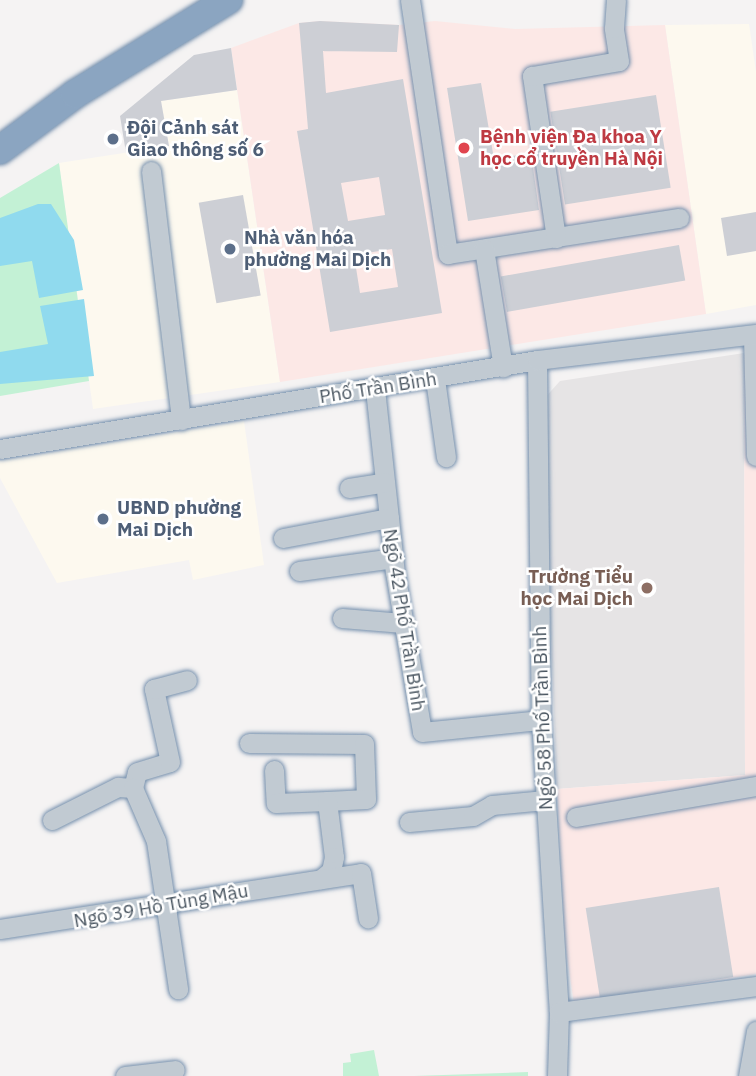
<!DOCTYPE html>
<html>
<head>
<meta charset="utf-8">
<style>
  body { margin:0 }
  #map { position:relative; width:756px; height:1076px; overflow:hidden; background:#f5f3f3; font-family:"IBM Plex Sans",sans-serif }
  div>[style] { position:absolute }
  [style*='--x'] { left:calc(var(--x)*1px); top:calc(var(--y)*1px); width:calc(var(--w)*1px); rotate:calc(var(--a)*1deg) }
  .commercial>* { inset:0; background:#fdf9ef }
  .education>* { inset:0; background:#e6e4e5 }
  .medical>* { inset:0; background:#fce8e6 }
  .green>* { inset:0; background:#c3f1d5 }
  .water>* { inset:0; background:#90daee }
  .building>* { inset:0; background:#cdcfd5; transform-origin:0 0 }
  .roads { filter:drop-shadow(0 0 2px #7690ad) drop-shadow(0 0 2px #7690ad) }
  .minor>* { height:19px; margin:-9.5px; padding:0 9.5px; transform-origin:9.5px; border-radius:9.5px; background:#c1cad2 }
  .highway>* { height:28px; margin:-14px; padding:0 14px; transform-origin:14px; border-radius:14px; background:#8ba5c1 }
  .dots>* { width:19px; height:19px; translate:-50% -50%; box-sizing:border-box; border:4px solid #fff; border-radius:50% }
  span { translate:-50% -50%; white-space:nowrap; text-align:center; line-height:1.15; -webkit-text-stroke:5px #fff; paint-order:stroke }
  .service-label { font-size:19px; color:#4e5e75; font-weight:700 }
  .left { translate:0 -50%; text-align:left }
  .health-label { font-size:19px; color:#be3a42; font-weight:700 }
  .street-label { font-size:19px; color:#4a5661 }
  .education-label { font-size:19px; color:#785e54; font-weight:700 }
  .right { translate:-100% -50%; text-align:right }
</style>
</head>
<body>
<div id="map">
  <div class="commercial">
    <div style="clip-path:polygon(749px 24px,756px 72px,756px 305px,706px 314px,665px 25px)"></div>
    <div style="clip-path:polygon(237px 90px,280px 382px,93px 409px,59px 163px,169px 146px,161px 101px)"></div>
    <div style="clip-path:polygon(244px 421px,264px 565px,193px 580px,189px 560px,57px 583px,0 478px,0 461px)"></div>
  </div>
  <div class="education">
    <div style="clip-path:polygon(744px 353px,745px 775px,557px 789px,542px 401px,560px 381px)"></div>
  </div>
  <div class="medical">
    <div style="clip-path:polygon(320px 21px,399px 25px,435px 21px,515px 29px,665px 25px,706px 314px,280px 382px,231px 48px,299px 23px)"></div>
    <div style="clip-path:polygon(756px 351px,756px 974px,574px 1004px,565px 944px,557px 789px,745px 775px,744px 353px)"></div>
  </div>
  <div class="green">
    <div style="clip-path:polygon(59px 163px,89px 381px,0 396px,0 198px)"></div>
    <div style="clip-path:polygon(374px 1050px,379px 1076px,343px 1076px,343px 1063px,351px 1062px,350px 1054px)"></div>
    <div style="clip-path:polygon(528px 1072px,528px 1076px,414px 1076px)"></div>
  </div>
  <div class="water">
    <div style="clip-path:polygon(38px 204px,51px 204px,74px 240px,83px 290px,39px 298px,32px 261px,0 266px,0 218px)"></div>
    <div style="clip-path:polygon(84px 299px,94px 376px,0 384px,0 352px,48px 344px,40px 306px)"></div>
  </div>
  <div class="building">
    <div style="clip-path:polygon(evenodd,320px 21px,399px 25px,397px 52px,323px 51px,326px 93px,403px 79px,442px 313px,330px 332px,297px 131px,308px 129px,299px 23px,320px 21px,379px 177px,385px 215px,348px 221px,341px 183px,379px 177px,320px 21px,392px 249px,398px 287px,360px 293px,354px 255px,392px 249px)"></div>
    <div style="clip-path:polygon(231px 48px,237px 90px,161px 101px,169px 146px,126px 153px,120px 116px,194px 55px)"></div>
    <div style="clip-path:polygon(481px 83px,494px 159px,531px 153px,539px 210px,468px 221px,447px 88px)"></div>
    <div style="left:656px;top:95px;width:94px;height:107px;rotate:81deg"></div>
    <div style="left:243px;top:195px;width:102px;height:45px;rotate:80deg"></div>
    <div style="clip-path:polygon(756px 212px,756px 251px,727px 256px,721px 218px)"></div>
    <div style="left:679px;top:245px;width:36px;height:181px;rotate:80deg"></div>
    <div style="left:719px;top:887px;width:91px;height:135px;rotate:81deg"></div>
  </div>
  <div class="roads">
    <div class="minor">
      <div style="--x:410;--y:0;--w:257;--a:81.5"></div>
      <div style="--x:448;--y:254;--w:234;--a:-8.9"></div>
      <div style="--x:151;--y:171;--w:251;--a:83.1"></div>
      <div style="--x:556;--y:238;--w:164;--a:-98.4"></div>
      <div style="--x:532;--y:76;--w:88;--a:-9.8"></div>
      <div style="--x:619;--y:61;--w:33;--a:-99"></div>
      <div style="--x:614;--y:28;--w:28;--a:-86"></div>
      <div style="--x:484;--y:249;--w:120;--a:80.9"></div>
      <div style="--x:753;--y:335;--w:121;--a:88.6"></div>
      <div style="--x:537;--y:360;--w:360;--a:89.4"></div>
      <div style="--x:541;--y:720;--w:293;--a:86.5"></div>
      <div style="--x:559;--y:1012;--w:64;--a:91.8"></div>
      <div style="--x:435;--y:379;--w:79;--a:82"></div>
      <div style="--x:375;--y:389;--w:184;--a:83.8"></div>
      <div style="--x:395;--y:572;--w:162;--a:80.4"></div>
      <div style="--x:422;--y:732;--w:120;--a:-5.8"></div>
      <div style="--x:0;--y:449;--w:544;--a:-9.41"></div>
      <div style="--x:537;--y:360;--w:221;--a:-6.8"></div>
      <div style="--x:349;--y:488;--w:36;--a:-9"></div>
      <div style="--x:283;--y:538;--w:108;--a:-10.7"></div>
      <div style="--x:299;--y:571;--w:96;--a:-7.8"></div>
      <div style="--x:342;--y:618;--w:61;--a:4.7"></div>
      <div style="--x:249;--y:743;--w:115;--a:0.5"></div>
      <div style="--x:364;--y:744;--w:55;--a:87.9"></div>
      <div style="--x:366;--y:799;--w:39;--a:177"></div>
      <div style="--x:274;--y:770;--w:33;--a:87"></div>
      <div style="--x:276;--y:803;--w:51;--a:-2.2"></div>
      <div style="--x:327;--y:801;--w:56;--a:82.9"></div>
      <div style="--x:334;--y:857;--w:14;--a:102"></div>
      <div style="--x:331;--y:871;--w:13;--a:141"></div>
      <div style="--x:133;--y:788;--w:16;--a:-76"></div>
      <div style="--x:137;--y:772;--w:34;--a:-17"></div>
      <div style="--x:170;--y:762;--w:75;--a:-102.4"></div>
      <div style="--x:154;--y:689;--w:34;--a:-15"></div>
      <div style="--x:576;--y:817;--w:183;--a:-9.8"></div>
      <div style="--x:52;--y:820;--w:74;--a:-26.6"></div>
      <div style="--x:118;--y:787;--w:15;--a:4"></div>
      <div style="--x:133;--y:788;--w:58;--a:66.5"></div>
      <div style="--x:156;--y:841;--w:150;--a:81.5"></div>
      <div style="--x:409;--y:822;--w:64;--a:-5.4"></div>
      <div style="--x:473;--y:816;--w:22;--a:-30"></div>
      <div style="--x:492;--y:805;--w:53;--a:-5.4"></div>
      <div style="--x:0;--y:929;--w:365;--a:-8.8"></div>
      <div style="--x:361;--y:873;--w:46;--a:81.2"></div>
      <div style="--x:559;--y:1012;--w:199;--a:-7.5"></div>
      <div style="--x:125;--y:1076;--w:50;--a:-6.8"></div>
      <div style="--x:748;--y:1076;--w:46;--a:-79.9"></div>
    </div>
    <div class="highway">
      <div style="--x:0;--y:150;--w:94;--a:-36.7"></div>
      <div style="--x:75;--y:94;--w:180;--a:-31.6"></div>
    </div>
  </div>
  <div class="dots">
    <div style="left:113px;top:139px;background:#5c6f8a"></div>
    <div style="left:464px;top:148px;background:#e0444e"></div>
    <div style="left:230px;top:249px;background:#5c6f8a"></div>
    <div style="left:103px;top:519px;background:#5c6f8a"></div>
    <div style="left:647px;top:588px;background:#8d6e63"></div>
  </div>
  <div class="service-label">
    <span class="left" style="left:127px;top:139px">Đội Cảnh sát<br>Giao thông số 6</span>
    <span class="left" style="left:244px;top:249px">Nhà văn hóa<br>phường Mai Dịch</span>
    <span class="left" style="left:117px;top:519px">UBND phường<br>Mai Dịch</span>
  </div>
  <div class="health-label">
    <span class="left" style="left:480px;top:148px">Bệnh viện Đa khoa Y<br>học cổ truyền Hà Nội</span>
  </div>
  <div class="street-label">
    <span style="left:378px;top:388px;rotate:-9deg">Phố Trần Bình</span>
    <span style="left:404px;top:620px;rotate:81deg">Ngõ 42 Phố Trần Bình</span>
    <span style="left:543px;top:718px;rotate:-92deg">Ngõ 58 Phố Trần Bình</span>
    <span style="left:161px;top:906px;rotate:-10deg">Ngõ 39 Hồ Tùng Mậu</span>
  </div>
  <div class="education-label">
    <span class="right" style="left:633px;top:588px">Trường Tiểu<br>học Mai Dịch</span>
  </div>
</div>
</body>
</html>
